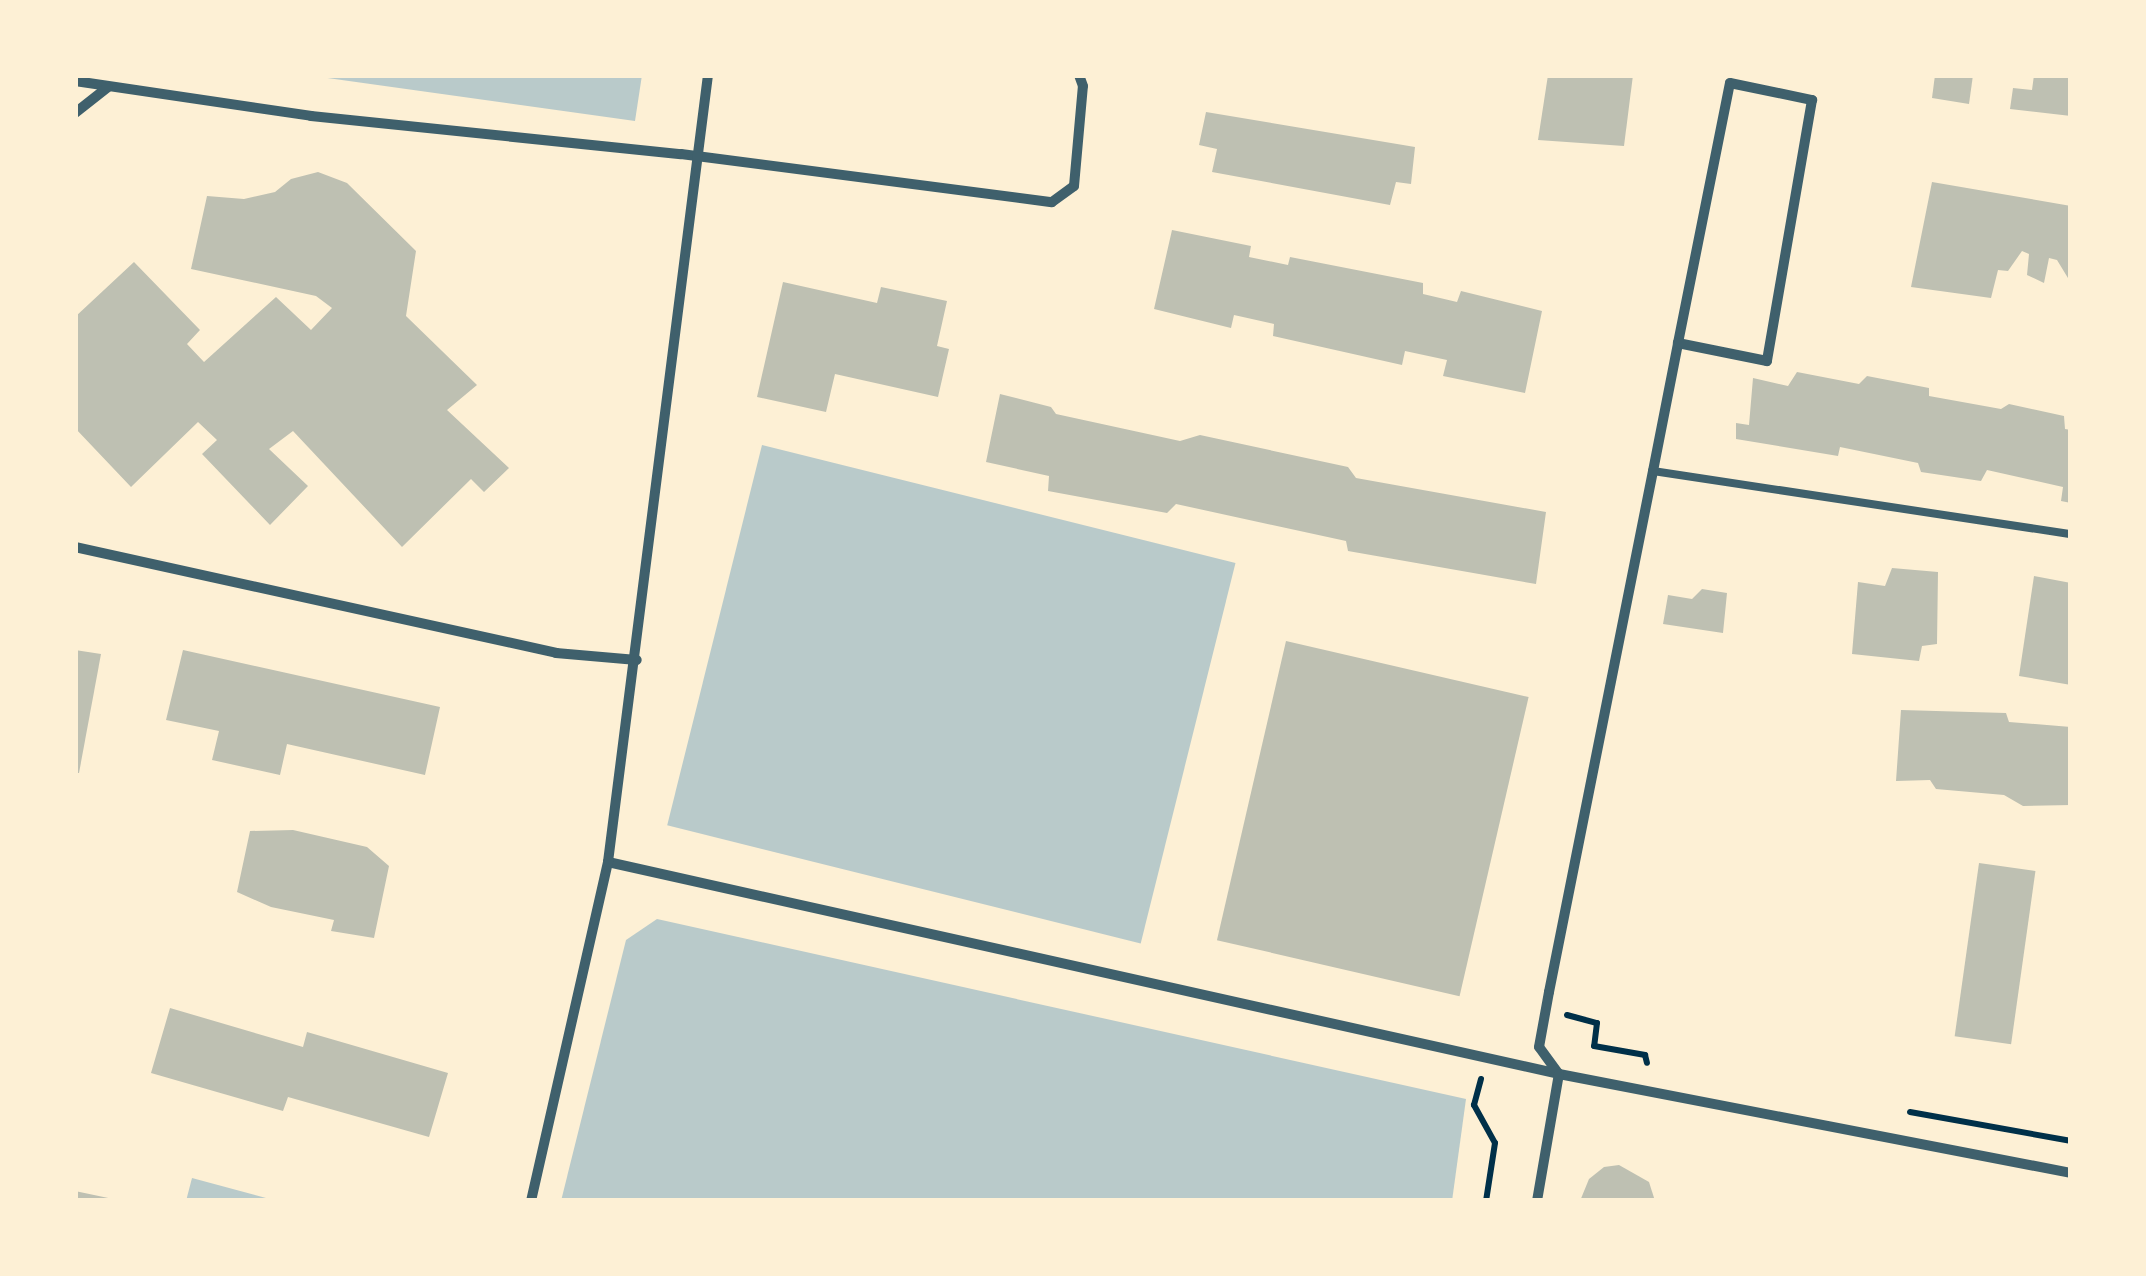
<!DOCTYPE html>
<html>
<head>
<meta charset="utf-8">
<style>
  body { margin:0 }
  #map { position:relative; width:2146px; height:1276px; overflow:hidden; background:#fdf0d5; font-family:Helvetica,sans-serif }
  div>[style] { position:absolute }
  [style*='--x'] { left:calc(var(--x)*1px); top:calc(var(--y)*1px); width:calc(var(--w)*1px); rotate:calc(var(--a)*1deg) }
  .green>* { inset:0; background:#b9caca; transform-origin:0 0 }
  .building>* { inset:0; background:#bec0b2; transform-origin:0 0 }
  .path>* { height:6px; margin:-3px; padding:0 3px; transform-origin:3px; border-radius:3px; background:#003049 }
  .service>* { height:8px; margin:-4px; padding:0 4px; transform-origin:4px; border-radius:4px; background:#3f606c }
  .minor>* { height:10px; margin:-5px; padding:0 5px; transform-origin:5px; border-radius:5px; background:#3f606c }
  span { translate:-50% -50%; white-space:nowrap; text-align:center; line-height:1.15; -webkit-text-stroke:10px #fdf0d5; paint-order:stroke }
  .frame { position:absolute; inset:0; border:78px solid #fdf0d5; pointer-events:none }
</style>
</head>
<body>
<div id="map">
  <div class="green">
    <div style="clip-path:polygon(306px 75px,642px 75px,635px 121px)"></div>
    <div style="left:762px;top:445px;width:488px;height:392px;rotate:14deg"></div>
    <div style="clip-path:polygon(657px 919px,1466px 1099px,1452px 1201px,561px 1201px,626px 940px)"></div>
    <div style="clip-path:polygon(192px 1178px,277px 1201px,186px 1201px)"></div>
  </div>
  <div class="building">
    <div style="clip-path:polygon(1548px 75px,1633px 75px,1624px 146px,1538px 140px)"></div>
    <div style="clip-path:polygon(1935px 75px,1973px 75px,1969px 104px,1932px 98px)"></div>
    <div style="clip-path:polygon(2034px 75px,2071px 75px,2071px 116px,2010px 109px,2013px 88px,2032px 90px)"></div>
    <div style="clip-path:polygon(1206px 112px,1415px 147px,1411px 184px,1396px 182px,1390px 205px,1212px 172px,1217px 149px,1199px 145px)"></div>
    <div style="clip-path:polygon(318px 172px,347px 183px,416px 251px,406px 316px,477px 385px,447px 410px,509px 468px,484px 492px,471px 479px,402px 547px,293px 431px,269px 449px,308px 486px,270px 525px,202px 454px,217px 440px,198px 422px,131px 487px,75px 428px,75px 317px,134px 262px,200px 330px,187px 344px,204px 362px,276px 297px,311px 330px,332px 308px,316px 296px,191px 269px,207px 196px,244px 199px,275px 192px,291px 179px)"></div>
    <div style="clip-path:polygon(1932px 182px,2071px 206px,2071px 283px,2057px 260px,2049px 258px,2044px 283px,2027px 275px,2029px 254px,2022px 251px,2008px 271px,1998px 270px,1991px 298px,1911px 287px)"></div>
    <div style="clip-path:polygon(1172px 230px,1251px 246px,1249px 257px,1288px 265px,1290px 257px,1423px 283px,1423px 294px,1457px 302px,1461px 291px,1542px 311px,1525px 393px,1443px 376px,1447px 360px,1405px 351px,1402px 365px,1273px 336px,1274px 324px,1234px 315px,1231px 328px,1154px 309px)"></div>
    <div style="clip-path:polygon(783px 282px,877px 303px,881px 287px,947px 301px,937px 346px,949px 349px,938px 397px,835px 374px,826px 412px,757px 397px)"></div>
    <div style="clip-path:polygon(1797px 372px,1859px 384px,1867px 376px,1929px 388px,1929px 396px,2001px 409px,2009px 404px,2064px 416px,2065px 429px,2071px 430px,2071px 503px,2061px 501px,2063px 487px,1987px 470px,1981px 481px,1921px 472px,1918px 463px,1840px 447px,1838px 456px,1736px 439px,1736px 423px,1749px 425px,1753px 378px,1788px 386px)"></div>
    <div style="clip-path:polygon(1000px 394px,1051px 407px,1056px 414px,1180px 441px,1200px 435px,1348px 467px,1356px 478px,1546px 512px,1536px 584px,1348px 551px,1346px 541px,1176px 504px,1167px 513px,1048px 491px,1049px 476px,986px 462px)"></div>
    <div style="clip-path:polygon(1892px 568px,1938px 572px,1937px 644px,1922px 646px,1919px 661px,1852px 654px,1858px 582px,1885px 586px)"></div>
    <div style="clip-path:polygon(2034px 576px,2071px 583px,2071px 685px,2019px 676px)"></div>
    <div style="clip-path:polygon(1702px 589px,1727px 593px,1723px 633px,1663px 624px,1668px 595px,1692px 599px)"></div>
    <div style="left:1286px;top:641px;width:249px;height:307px;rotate:13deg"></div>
    <div style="clip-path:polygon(75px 650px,101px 654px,79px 773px,75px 773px)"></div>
    <div style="clip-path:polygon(183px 650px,440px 707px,425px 775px,287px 744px,280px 775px,212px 760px,219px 731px,166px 720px)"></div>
    <div style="clip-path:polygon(1901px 710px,2006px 713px,2009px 722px,2071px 727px,2071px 805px,2023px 806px,2004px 795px,1936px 789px,1930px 780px,1896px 781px)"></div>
    <div style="clip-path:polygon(293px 830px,367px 847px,389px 866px,374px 938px,331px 931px,334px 920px,271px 907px,237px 892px,250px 831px)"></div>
    <div style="left:1979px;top:863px;width:57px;height:175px;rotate:8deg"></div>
    <div style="clip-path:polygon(170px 1008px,303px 1047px,307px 1032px,448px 1073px,429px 1137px,288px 1097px,283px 1111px,151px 1073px)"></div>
    <div style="clip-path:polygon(1619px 1165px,1649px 1182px,1655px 1201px,1580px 1201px,1589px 1179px,1604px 1167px)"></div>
    <div style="clip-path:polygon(75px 1191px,113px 1199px,113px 1201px,75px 1201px)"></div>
  </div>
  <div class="path">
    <div style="--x:1567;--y:1015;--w:31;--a:15"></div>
    <div style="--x:1597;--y:1023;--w:23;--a:97"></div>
    <div style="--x:1594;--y:1046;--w:52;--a:10"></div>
    <div style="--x:1645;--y:1055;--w:8;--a:76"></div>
    <div style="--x:1481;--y:1079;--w:27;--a:105"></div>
    <div style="--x:1474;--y:1105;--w:43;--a:61.1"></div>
    <div style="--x:1495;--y:1143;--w:59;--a:98.8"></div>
    <div style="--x:1910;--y:1112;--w:164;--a:10.2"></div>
  </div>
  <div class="service">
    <div style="--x:1653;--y:471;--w:423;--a:8.6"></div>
  </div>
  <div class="minor">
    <div style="--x:75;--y:81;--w:239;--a:8.4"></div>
    <div style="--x:311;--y:116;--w:372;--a:5.9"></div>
    <div style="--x:681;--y:154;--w:374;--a:7.4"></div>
    <div style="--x:1052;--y:202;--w:27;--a:-36"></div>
    <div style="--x:1074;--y:186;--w:100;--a:-84.9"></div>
    <div style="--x:1083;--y:86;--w:12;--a:-110"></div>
    <div style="--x:75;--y:113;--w:42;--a:-38.2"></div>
    <div style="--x:75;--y:547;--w:493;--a:12.4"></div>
    <div style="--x:556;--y:653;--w:81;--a:4.9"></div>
    <div style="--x:608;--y:862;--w:974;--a:12.57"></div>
    <div style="--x:1559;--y:1074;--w:521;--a:10.94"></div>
    <div style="--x:1558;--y:1073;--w:32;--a:-126"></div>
    <div style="--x:1539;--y:1047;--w:56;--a:-79.7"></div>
    <div style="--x:1549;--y:992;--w:531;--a:-78.71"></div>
    <div style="--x:1653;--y:471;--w:130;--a:-78.9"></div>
    <div style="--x:1678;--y:343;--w:265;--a:-78.7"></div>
    <div style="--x:1730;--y:83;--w:84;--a:11.7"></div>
    <div style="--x:1812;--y:100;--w:265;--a:99.8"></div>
    <div style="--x:1767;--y:361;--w:91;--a:-168.6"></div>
    <div style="--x:531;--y:1201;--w:348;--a:-77.2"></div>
    <div style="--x:608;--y:862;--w:793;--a:-82.76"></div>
    <div style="--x:1537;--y:1201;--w:129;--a:-80.2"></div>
  </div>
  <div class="frame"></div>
</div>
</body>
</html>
